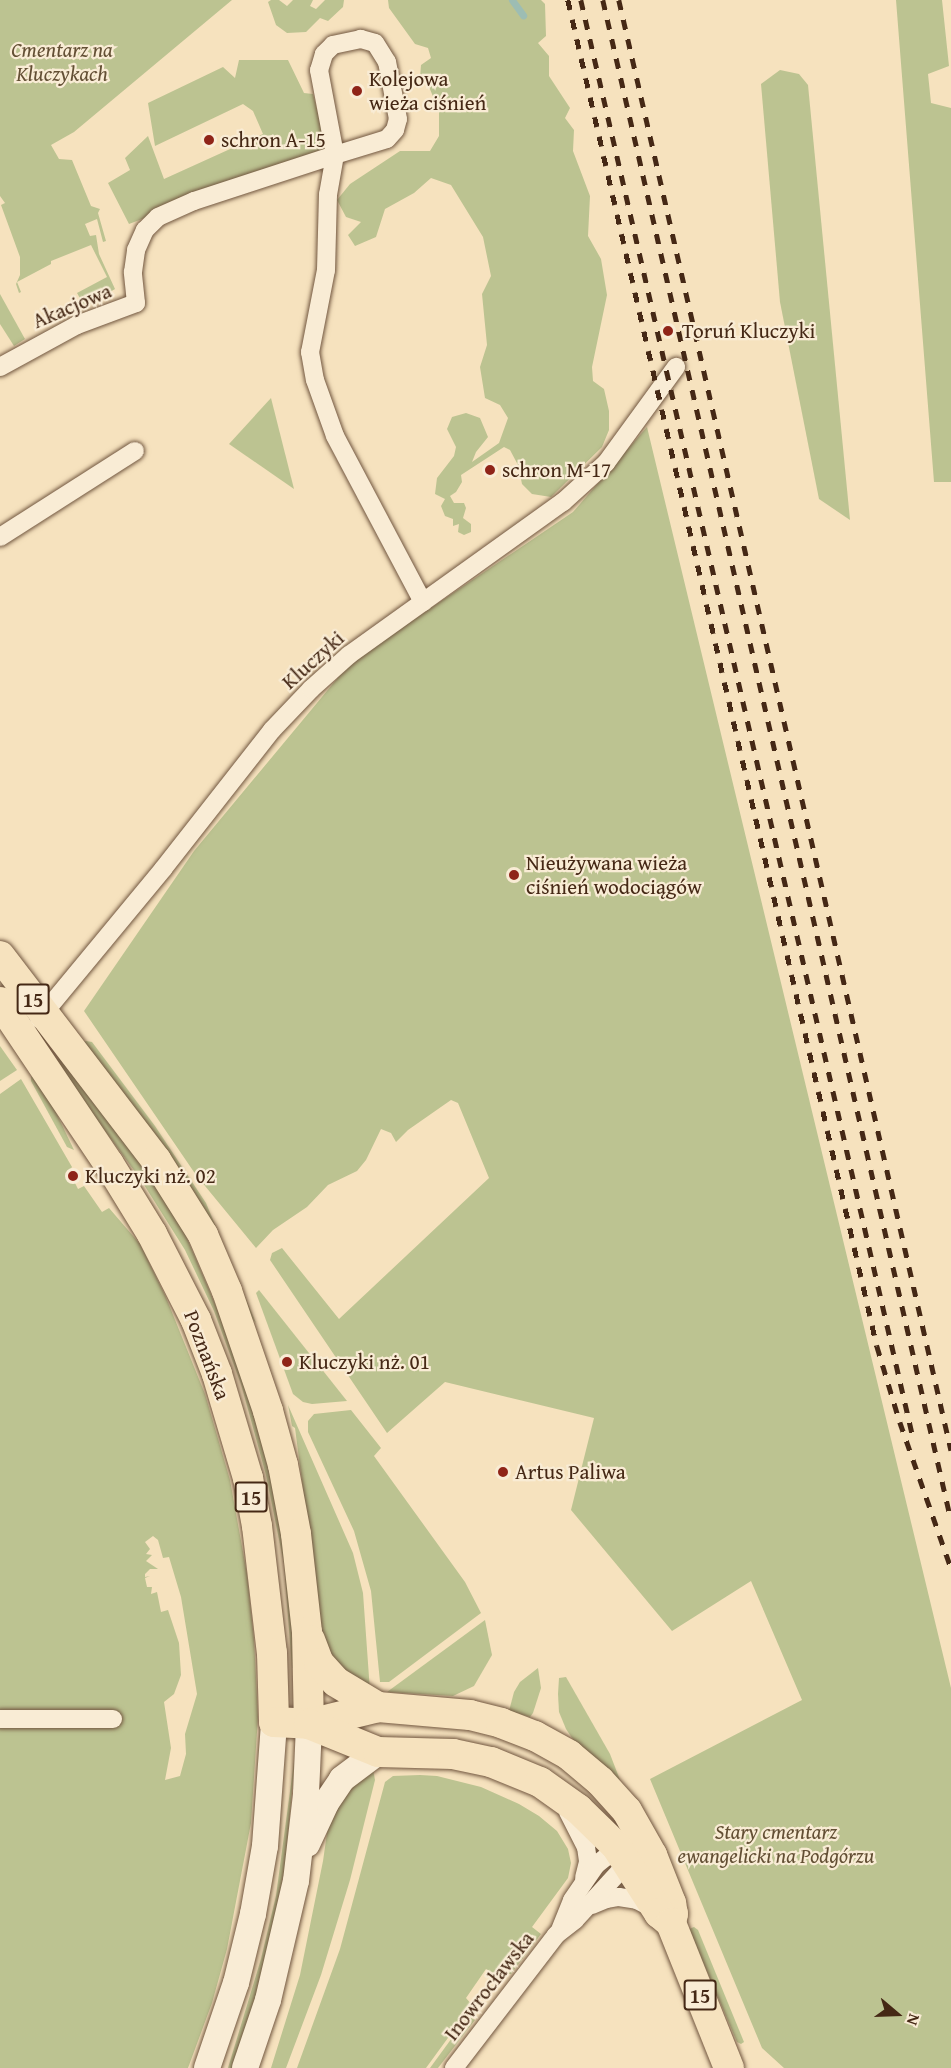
<!DOCTYPE html>
<html>
<head>
<meta charset="utf-8">
<style>
  body { margin:0 }
  #map { position:relative; width:951px; height:2068px; overflow:hidden; background:#f6e2be; font-family:"Gentium Book Plus",serif }
  div>[style] { position:absolute }
  [style*='--x'] { left:calc(var(--x)*1px); top:calc(var(--y)*1px); width:calc(var(--w)*1px); rotate:calc(var(--a)*1deg) }
  .green>* { inset:0; background:#bcc391 }
  .stream>* { height:7px; margin:-3.5px; padding:0 3.5px; transform-origin:3.5px; border-radius:3.5px; background:#9dbdb3 }
  .roads { filter:drop-shadow(0 0 2px #71563f) drop-shadow(0 0 2px #71563f) }
  .street>* { height:18px; margin:-9px; padding:0 9px; transform-origin:9px; border-radius:9px; background:#f9ecd5 }
  .secondary>* { height:26px; margin:-13px; padding:0 13px; transform-origin:13px; border-radius:13px; background:#f9ecd5 }
  .primary>* { height:30px; margin:-15px; padding:0 15px; transform-origin:15px; border-radius:15px; background:#f6e2be }
  .rail>* { height:4.5px; margin-top:-2.25px; transform-origin:0; background:repeating-linear-gradient(90deg,#452815 0 10px,transparent 0 20px) }
  .dots>* { width:16px; height:16px; translate:-50% -50%; box-sizing:border-box; border:3px solid #f9ecd5; border-radius:50% }
  span { translate:-50% -50%; white-space:nowrap; text-align:center; line-height:1.15; -webkit-text-stroke:4.5px #f9ecd5; paint-order:stroke }
  .shield-label span { padding:2px 4px; background:#f9ecd5; border:2px solid; border-radius:4px; -webkit-text-stroke-width:0 }
  .shield-label { font-size:20px; color:#452815; font-weight:700 }
  .park-label { font-size:21px; color:#634f34; font-style:italic }
  .poi-label { font-size:21px; color:#452815 }
  .left { translate:0 -50%; text-align:left }
  .street-label { font-size:21px; color:#452815 }
  .north { position:absolute; left:867px; top:1984px; width:60px; height:60px; -webkit-text-stroke:4px #f9ecd5; paint-order:stroke; rotate:109deg; font-size:16px; font-weight:700; line-height:24px; text-align:center; color:#452815 }
  .north::after { content:''; display:block; margin:auto; width:21px; height:27px; background:#452815; clip-path:polygon(50% 0,100% 100%,50% 72%,0 100%) }
</style>
</head>
<body>
<div id="map">
  <div class="green">
    <div style="clip-path:polygon(0 0,232px 0,74px 132px,51px 145px,59px 159px,72px 160px,91px 206px,100px 209px,98px 213px,106px 241px,103px 242px,97px 219px,85px 224px,90px 236px,96px 235px,99px 254px,115px 289px,85px 307px,77px 293px,107px 277px,91px 245px,51px 261px,51px 264px,17px 282px,21px 292px,19px 293px,16px 284px,20px 275px,20px 257px,1px 205px,5px 203px,0 196px)"></div>
    <div style="clip-path:polygon(271px 0,279px 0,287px 6px,293px 0,313px 0,310px 6px,316px 9px,325px 0,344px 0,343px 7px,328px 21px,320px 18px,306px 32px,287px 33px,276px 25px,268px 2px)"></div>
    <div style="clip-path:polygon(388px 0,541px 0,545px 4px,546px 36px,538px 43px,549px 56px,549px 76px,570px 108px,565px 118px,574px 130px,573px 151px,590px 196px,588px 236px,601px 259px,607px 295px,592px 367px,593px 381px,604px 389px,609px 411px,609px 430px,602px 447px,551px 497px,532px 494px,522px 484px,518px 465px,510px 450px,504px 447px,461px 475px,462px 482px,456px 492px,450px 496px,454px 503px,464px 503px,466px 508px,463px 518px,471px 524px,471px 532px,464px 535px,458px 532px,459px 524px,453px 526px,453px 519px,445px 516px,441px 506px,445px 499px,435px 494px,437px 478px,454px 456px,456px 447px,447px 429px,452px 417px,466px 413px,480px 418px,488px 437px,476px 452px,472px 462px,499px 443px,508px 418px,500px 405px,485px 398px,480px 367px,487px 345px,482px 294px,491px 276px,483px 237px,451px 185px,431px 178px,414px 193px,385px 209px,376px 237px,355px 246px,348px 235px,361px 222px,346px 217px,337px 200px,350px 184px,400px 151px,430px 151px,439px 136px,439px 111px,427px 82px,420px 78px,421px 65px,431px 58px,428px 48px,415px 44px,389px 8px)"></div>
    <div style="clip-path:polygon(896px 0,942px 0,949px 66px,928px 74px,931px 103px,951px 108px,951px 482px,934px 482px)"></div>
    <div style="clip-path:polygon(239px 60px,288px 60px,304px 93px,313px 94px,327px 148px,129px 224px,108px 183px,130px 170px,125px 158px,148px 136px,164px 179px,263px 134px,253px 111px,243px 104px,155px 146px,148px 103px,223px 67px,235px 78px)"></div>
    <div style="clip-path:polygon(780px 70px,799px 74px,808px 85px,850px 520px,819px 499px,780px 302px,761px 84px)"></div>
    <div style="clip-path:polygon(0 294px,25px 339px,14px 346px,0 324px)"></div>
    <div style="clip-path:polygon(271px 398px,294px 489px,229px 444px)"></div>
    <div style="clip-path:polygon(647px 427px,951px 1688px,951px 2068px,784px 2068px,762px 2048px,650px 1779px,802px 1700px,751px 1581px,672px 1631px,571px 1510px,594px 1418px,445px 1382px,387px 1433px,270px 1260px,272px 1253px,282px 1248px,339px 1319px,489px 1178px,458px 1103px,451px 1100px,408px 1130px,396px 1142px,391px 1133px,381px 1129px,366px 1160px,357px 1171px,328px 1185px,307px 1207px,273px 1230px,256px 1248px,196px 1175px,84px 1011px,194px 851px,351px 662px,573px 512px)"></div>
    <div style="clip-path:polygon(86px 1041px,92px 1042px,155px 1126px,206px 1203px,256px 1323px,241px 1306px,82px 1043px)"></div>
    <div style="clip-path:polygon(0 1046px,17px 1070px,0 1081px)"></div>
    <div style="clip-path:polygon(67px 1054px,177px 1215px,222px 1320px,263px 1440px,285px 1542px,298px 1668px,292px 1668px,284px 1564px,266px 1475px,241px 1384px,214px 1311px,185px 1250px,141px 1180px,54px 1061px)"></div>
    <div style="clip-path:polygon(37px 1073px,74px 1150px,67px 1147px,31px 1081px,31px 1077px)"></div>
    <div style="clip-path:polygon(evenodd,21px 1079px,72px 1167px,69px 1171px,78px 1189px,84px 1186px,102px 1212px,109px 1208px,140px 1244px,165px 1295px,205px 1394px,230px 1480px,247px 1574px,254px 1639px,258px 1717px,251px 1823px,227px 1949px,212px 2003px,188px 2068px,0 2068px,0 1094px,21px 1079px,153px 1536px,158px 1540px,163px 1558px,169px 1557px,181px 1597px,197px 1694px,185px 1734px,186px 1754px,180px 1776px,165px 1780px,171px 1748px,164px 1702px,174px 1694px,181px 1675px,179px 1643px,168px 1610px,161px 1612px,157px 1592px,151px 1594px,152px 1587px,147px 1587px,145px 1578px,150px 1576px,145px 1577px,145px 1574px,150px 1569px,158px 1569px,146px 1561px,152px 1555px,146px 1554px,150px 1549px,145px 1542px,153px 1536px)"></div>
    <div style="clip-path:polygon(259px 1290px,347px 1401px,312px 1404px,303px 1402px,293px 1394px,256px 1293px)"></div>
    <div style="clip-path:polygon(288px 1405px,353px 1553px,363px 1593px,370px 1691px,342px 1677px,323px 1642px,295px 1428px,292px 1426px)"></div>
    <div style="clip-path:polygon(351px 1410px,381px 1448px,374px 1456px,465px 1582px,481px 1613px,389px 1682px,380px 1682px,371px 1591px,354px 1531px,308px 1432px,308px 1421px,314px 1414px)"></div>
    <div style="clip-path:polygon(485px 1620px,492px 1655px,474px 1686px,453px 1696px,387px 1692px)"></div>
    <div style="clip-path:polygon(538px 1668px,541px 1688px,533px 1713px,530px 1717px,509px 1711px,514px 1692px,520px 1682px)"></div>
    <div style="clip-path:polygon(566px 1677px,610px 1754px,620px 1780px,576px 1744px,566px 1729px,559px 1712px,558px 1694px,559px 1678px)"></div>
    <div style="clip-path:polygon(295px 1754px,286px 1862px,267px 1959px,233px 2068px,228px 2068px,261px 1959px,276px 1896px)"></div>
    <div style="clip-path:polygon(373px 1769px,375px 1780px,350px 1880px,321px 1975px,286px 2068px,271px 2068px,300px 1975px,323px 1861px,329px 1819px,339px 1797px)"></div>
    <div style="clip-path:polygon(420px 1775px,437px 1776px,481px 1787px,519px 1804px,539px 1816px,557px 1831px,568px 1849px,571px 1863px,568px 1878px,532px 1927px,541px 1934px,511px 1974px,505px 1974px,502px 1978px,486px 1969px,466px 1998px,472px 2005px,426px 2068px,297px 2068px,340px 1949px,385px 1782px,393px 1776px)"></div>
    <div style="clip-path:polygon(694px 1927px,698px 1930px,744px 2042px,741px 2044px,737px 2042px,689px 1929px)"></div>
    <div style="clip-path:polygon(468px 2016px,475px 2020px,438px 2068px,430px 2068px)"></div>
  </div>
  <div class="stream">
    <div style="--x:512;--y:0;--w:19;--a:54"></div>
  </div>
  <div class="roads">
    <div class="street">
      <div style="--x:0;--y:367;--w:88;--a:-28.6"></div>
      <div style="--x:77;--y:325;--w:63;--a:-20.4"></div>
      <div style="--x:136;--y:303;--w:31;--a:-96"></div>
      <div style="--x:133;--y:272;--w:22;--a:-82"></div>
      <div style="--x:136;--y:250;--w:22;--a:-66"></div>
      <div style="--x:145;--y:230;--w:18;--a:-45"></div>
      <div style="--x:158;--y:217;--w:39;--a:-24"></div>
      <div style="--x:194;--y:201;--w:148;--a:-18.1"></div>
      <div style="--x:335;--y:155;--w:54;--a:-17.1"></div>
      <div style="--x:387;--y:139;--w:12;--a:-48"></div>
      <div style="--x:395;--y:130;--w:11;--a:-75"></div>
      <div style="--x:398;--y:119;--w:58;--a:-100.9"></div>
      <div style="--x:387;--y:62;--w:22;--a:-122"></div>
      <div style="--x:375;--y:43;--w:15;--a:-164"></div>
      <div style="--x:361;--y:39;--w:29;--a:168"></div>
      <div style="--x:333;--y:45;--w:13;--a:135"></div>
      <div style="--x:324;--y:54;--w:17;--a:107"></div>
      <div style="--x:319;--y:70;--w:86;--a:79.3"></div>
      <div style="--x:335;--y:155;--w:40;--a:100"></div>
      <div style="--x:328;--y:194;--w:76;--a:91.5"></div>
      <div style="--x:326;--y:270;--w:84;--a:101"></div>
      <div style="--x:310;--y:352;--w:28;--a:80"></div>
      <div style="--x:315;--y:380;--w:59;--a:70.3"></div>
      <div style="--x:335;--y:436;--w:188;--a:62.1"></div>
      <div style="--x:0;--y:537;--w:160;--a:-32.5"></div>
      <div style="--x:39;--y:1019;--w:195;--a:-50.4"></div>
      <div style="--x:163;--y:869;--w:177;--a:-51.9"></div>
      <div style="--x:272;--y:730;--w:57;--a:-46.4"></div>
      <div style="--x:311;--y:689;--w:51;--a:-41.8"></div>
      <div style="--x:349;--y:655;--w:263;--a:-35.6"></div>
      <div style="--x:563;--y:502;--w:58;--a:-42.2"></div>
      <div style="--x:606;--y:463;--w:119;--a:-53.9"></div>
      <div style="--x:0;--y:1719;--w:113;--a:0"></div>
      <div style="--x:568;--y:1812;--w:39;--a:63"></div>
      <div style="--x:586;--y:1847;--w:15;--a:82"></div>
      <div style="--x:588;--y:1862;--w:16;--a:104"></div>
      <div style="--x:592;--y:1905;--w:15;--a:-23"></div>
      <div style="--x:606;--y:1899;--w:13;--a:-9"></div>
      <div style="--x:619;--y:1897;--w:18;--a:9"></div>
      <div style="--x:637;--y:1900;--w:19;--a:28"></div>
      <div style="--x:560;--y:1930;--w:32;--a:-68"></div>
      <div style="--x:572;--y:1900;--w:42;--a:-55.6"></div>
      <div style="--x:596;--y:1865;--w:14;--a:-39"></div>
      <div style="--x:607;--y:1856;--w:17;--a:3"></div>
      <div style="--x:454;--y:2068;--w:168;--a:-52.5"></div>
      <div style="--x:556;--y:1935;--w:24;--a:-38"></div>
      <div style="--x:575;--y:1920;--w:67;--a:-47.4"></div>
      <div style="--x:620;--y:1871;--w:18;--a:-63"></div>
    </div>
    <div class="secondary">
      <div style="--x:307;--y:1844;--w:45;--a:-65.1"></div>
      <div style="--x:326;--y:1803;--w:29;--a:-56"></div>
      <div style="--x:342;--y:1779;--w:45;--a:-36.9"></div>
      <div style="--x:207;--y:2068;--w:90;--a:-71.2"></div>
      <div style="--x:236;--y:1983;--w:71;--a:-76.2"></div>
      <div style="--x:253;--y:1914;--w:69;--a:-80"></div>
      <div style="--x:265;--y:1846;--w:124;--a:-85.8"></div>
      <div style="--x:245;--y:2068;--w:72;--a:-71.3"></div>
      <div style="--x:268;--y:2000;--w:122;--a:-76.8"></div>
      <div style="--x:296;--y:1881;--w:88;--a:-83.4"></div>
      <div style="--x:306;--y:1794;--w:70;--a:-87.5"></div>
    </div>
    <div class="primary">
      <div style="--x:0;--y:956;--w:257;--a:52.6"></div>
      <div style="--x:156;--y:1160;--w:89;--a:57.9"></div>
      <div style="--x:203;--y:1235;--w:61;--a:66.8"></div>
      <div style="--x:227;--y:1291;--w:127;--a:71.1"></div>
      <div style="--x:268;--y:1411;--w:56;--a:74.5"></div>
      <div style="--x:283;--y:1465;--w:70;--a:79.3"></div>
      <div style="--x:296;--y:1534;--w:99;--a:83.6"></div>
      <div style="--x:307;--y:1632;--w:92;--a:88.8"></div>
      <div style="--x:0;--y:1002;--w:195;--a:56.1"></div>
      <div style="--x:109;--y:1164;--w:82;--a:58.4"></div>
      <div style="--x:152;--y:1234;--w:97;--a:62.9"></div>
      <div style="--x:196;--y:1320;--w:58;--a:68.7"></div>
      <div style="--x:217;--y:1374;--w:109;--a:73.4"></div>
      <div style="--x:248;--y:1478;--w:49;--a:79.4"></div>
      <div style="--x:257;--y:1526;--w:128;--a:83.3"></div>
      <div style="--x:272;--y:1653;--w:69;--a:88.3"></div>
      <div style="--x:274;--y:1722;--w:35;--a:3"></div>
      <div style="--x:309;--y:1724;--w:71;--a:-13.8"></div>
      <div style="--x:378;--y:1707;--w:92;--a:5"></div>
      <div style="--x:470;--y:1715;--w:32;--a:14"></div>
      <div style="--x:501;--y:1723;--w:36;--a:21"></div>
      <div style="--x:535;--y:1736;--w:39;--a:29"></div>
      <div style="--x:569;--y:1755;--w:40;--a:40"></div>
      <div style="--x:600;--y:1781;--w:40;--a:48"></div>
      <div style="--x:627;--y:1811;--w:51;--a:60.4"></div>
      <div style="--x:652;--y:1855;--w:52;--a:68.4"></div>
      <div style="--x:671;--y:1903;--w:11;--a:80"></div>
      <div style="--x:673;--y:1914;--w:9;--a:103"></div>
      <div style="--x:310;--y:1640;--w:25;--a:69"></div>
      <div style="--x:319;--y:1663;--w:25;--a:48"></div>
      <div style="--x:336;--y:1682;--w:49;--a:30.8"></div>
      <div style="--x:309;--y:1724;--w:74;--a:22.1"></div>
      <div style="--x:378;--y:1752;--w:75;--a:1.5"></div>
      <div style="--x:453;--y:1754;--w:39;--a:12"></div>
      <div style="--x:491;--y:1762;--w:53;--a:22.2"></div>
      <div style="--x:540;--y:1782;--w:47;--a:35.4"></div>
      <div style="--x:578;--y:1809;--w:53;--a:44.2"></div>
      <div style="--x:616;--y:1846;--w:80;--a:57.3"></div>
      <div style="--x:659;--y:1913;--w:16;--a:40"></div>
      <div style="--x:671;--y:1923;--w:156;--a:68.2"></div>
    </div>
  </div>
  <div class="rail">
    <div style="--x:568;--y:0;--w:1381;--a:77.07"></div>
    <div style="--x:877;--y:1346;--w:79;--a:73.2"></div>
    <div style="--x:900;--y:1422;--w:155;--a:70.7"></div>
    <div style="--x:581;--y:0;--w:1479;--a:76.99"></div>
    <div style="--x:603;--y:0;--w:1558;--a:77.1"></div>
    <div style="--x:619;--y:0;--w:1488;--a:77.1"></div>
  </div>
  <div class="dots">
    <div style="left:357px;top:91px;background:#8f2418"></div>
    <div style="left:209px;top:140px;background:#8f2418"></div>
    <div style="left:668px;top:331px;background:#8f2418"></div>
    <div style="left:490px;top:470px;background:#8f2418"></div>
    <div style="left:514px;top:875px;background:#8f2418"></div>
    <div style="left:73px;top:1176px;background:#8f2418"></div>
    <div style="left:287px;top:1362px;background:#8f2418"></div>
    <div style="left:503px;top:1472px;background:#8f2418"></div>
  </div>
  <div class="shield-label">
    <span style="left:33px;top:999px">15</span>
    <span style="left:251px;top:1497px">15</span>
    <span style="left:700px;top:1995px">15</span>
  </div>
  <div class="park-label">
    <span style="left:62px;top:62px">Cmentarz na<br>Kluczykach</span>
    <span style="left:776px;top:1844px">Stary cmentarz<br>ewangelicki na Podgórzu</span>
  </div>
  <div class="poi-label">
    <span class="left" style="left:369px;top:91px">Kolejowa<br>wieża ciśnień</span>
    <span class="left" style="left:221px;top:140px">schron A-15</span>
    <span class="left" style="left:682px;top:331px">Toruń Kluczyki</span>
    <span class="left" style="left:502px;top:470px">schron M-17</span>
    <span class="left" style="left:526px;top:875px">Nieużywana wieża<br>ciśnień wodociągów</span>
    <span class="left" style="left:85px;top:1176px">Kluczyki nż. 02</span>
    <span class="left" style="left:299px;top:1362px">Kluczyki nż. 01</span>
    <span class="left" style="left:515px;top:1472px">Artus Paliwa</span>
  </div>
  <div class="street-label">
    <span style="left:72px;top:306px;rotate:-23deg">Akacjowa</span>
    <span style="left:313px;top:660px;rotate:-42deg">Kluczyki</span>
    <span style="left:207px;top:1355px;rotate:69deg">Poznańska</span>
    <span style="left:489px;top:1986px;rotate:-52deg">Inowrocławska</span>
  </div>
  <div class="north">N</div>
</div>
</body>
</html>
